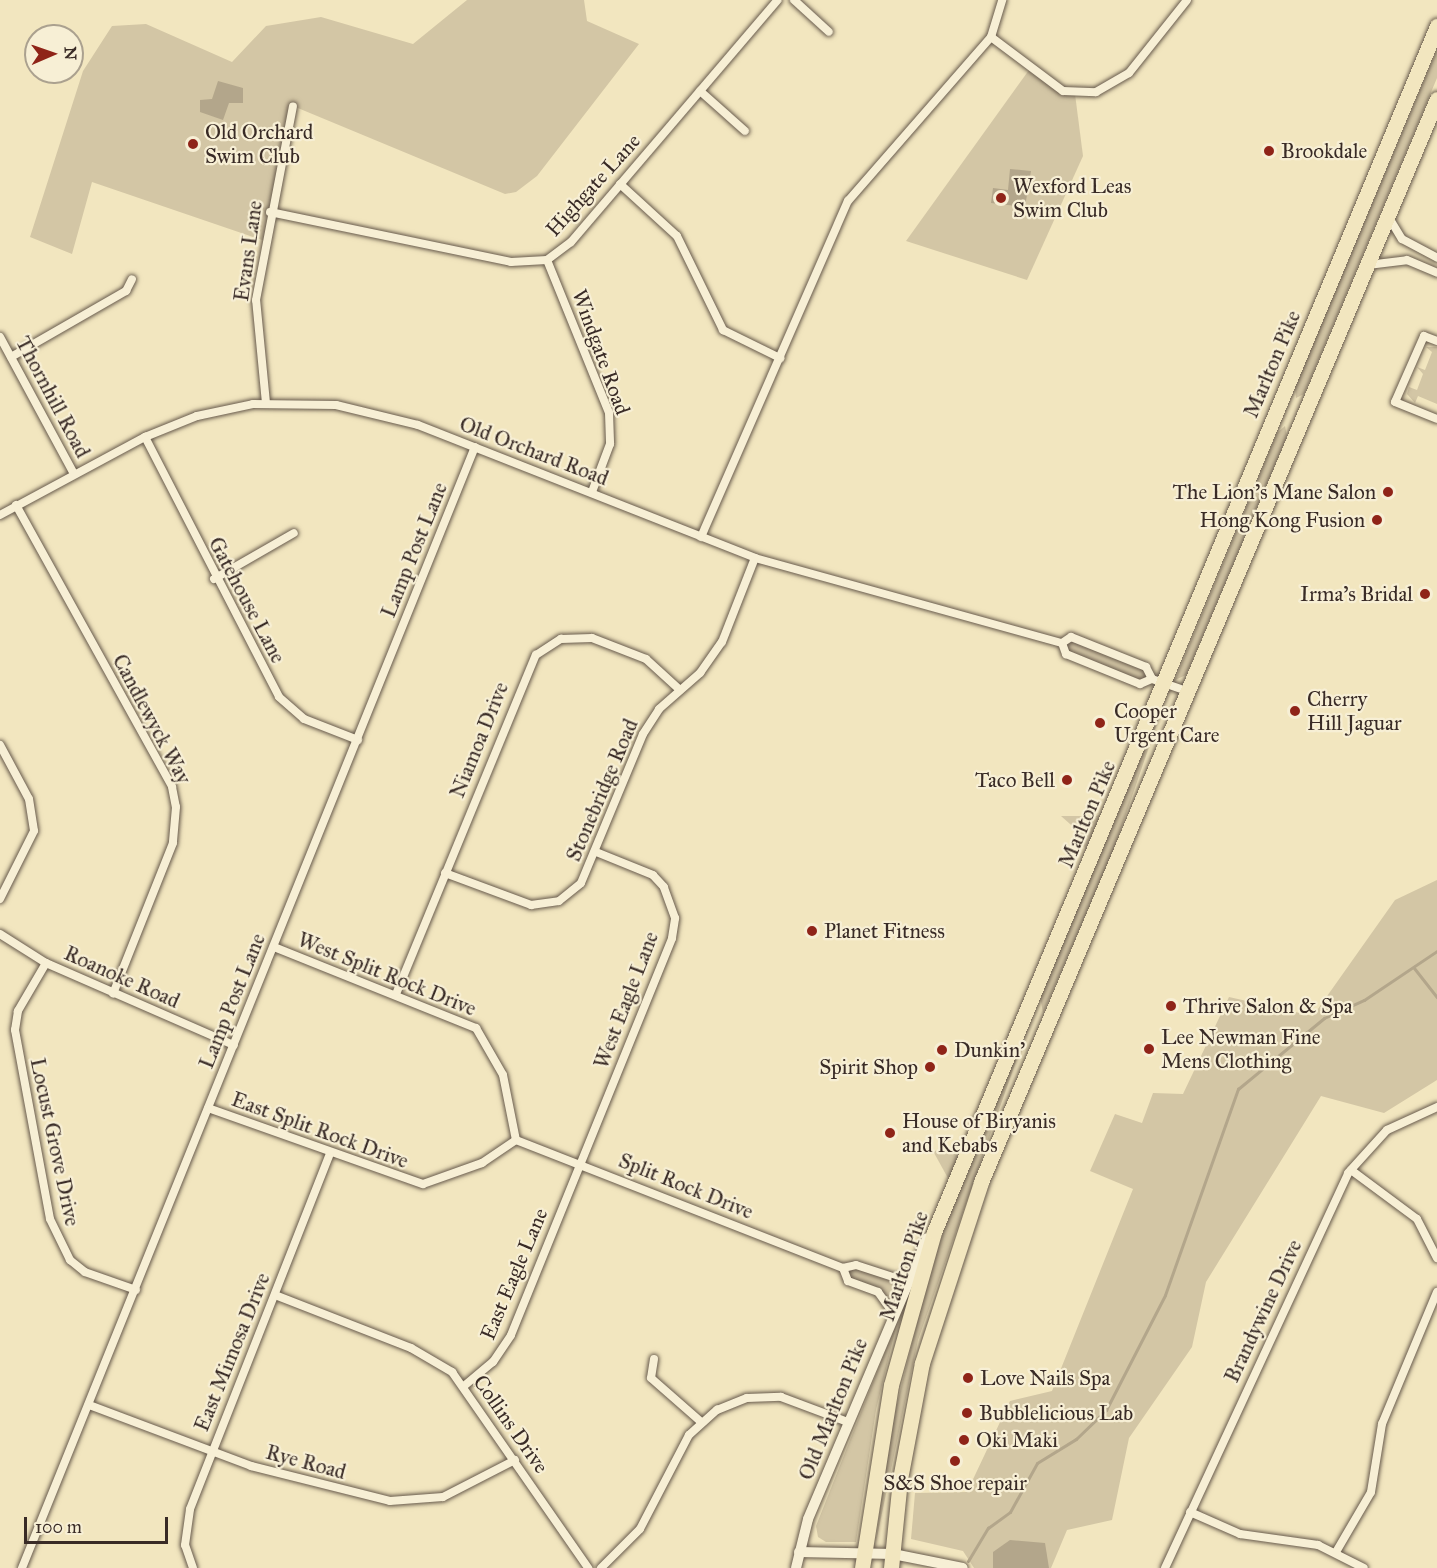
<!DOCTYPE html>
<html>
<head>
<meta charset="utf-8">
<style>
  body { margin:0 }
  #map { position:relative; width:1437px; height:1568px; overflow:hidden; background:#f2e6bf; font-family:"IM FELL Great Primer",serif }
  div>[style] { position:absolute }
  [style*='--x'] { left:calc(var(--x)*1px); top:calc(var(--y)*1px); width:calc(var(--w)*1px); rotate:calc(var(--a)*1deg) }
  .green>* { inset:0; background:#d3c6a5 }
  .water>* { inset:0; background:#b3a68b }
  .stream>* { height:3px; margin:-1.5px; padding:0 1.5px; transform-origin:1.5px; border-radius:1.5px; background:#b3a68b }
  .roads { filter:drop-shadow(0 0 2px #675a4c) drop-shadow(0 0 2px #675a4c) }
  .minor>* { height:8px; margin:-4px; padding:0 4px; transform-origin:4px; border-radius:4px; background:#f7efd5 }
  .tertiary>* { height:10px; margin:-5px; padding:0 5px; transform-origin:5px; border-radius:5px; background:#f7efd5 }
  .trunk>* { height:15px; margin:-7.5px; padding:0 7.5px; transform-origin:7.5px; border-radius:7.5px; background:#f2e6bf }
  .dots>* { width:16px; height:16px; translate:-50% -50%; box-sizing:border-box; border:3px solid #f7efd5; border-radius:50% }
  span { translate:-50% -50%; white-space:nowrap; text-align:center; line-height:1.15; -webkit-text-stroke:4.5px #f7efd5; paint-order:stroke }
  .poi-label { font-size:21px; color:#392b26 }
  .left { translate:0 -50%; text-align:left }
  .right { translate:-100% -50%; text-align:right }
  .street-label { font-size:21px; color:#392b26 }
  .north { position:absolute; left:24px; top:24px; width:60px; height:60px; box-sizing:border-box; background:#f7efd5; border:2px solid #aba18f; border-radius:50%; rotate:88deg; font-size:16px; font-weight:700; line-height:24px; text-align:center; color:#392b26 }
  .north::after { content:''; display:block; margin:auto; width:21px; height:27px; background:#8f2418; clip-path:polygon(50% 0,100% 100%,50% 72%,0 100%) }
  .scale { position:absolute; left:24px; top:1517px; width:144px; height:27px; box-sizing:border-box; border:3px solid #392b26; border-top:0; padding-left:8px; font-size:18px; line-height:21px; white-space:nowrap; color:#392b26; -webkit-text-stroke:4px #f7efd5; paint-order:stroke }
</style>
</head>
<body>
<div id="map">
  <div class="green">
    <div style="clip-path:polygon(467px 0,584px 0,587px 21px,639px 44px,537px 176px,516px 192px,505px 194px,293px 106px,265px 241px,92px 182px,72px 254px,30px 237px,83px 71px,112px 26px,146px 24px,232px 62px,266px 26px,321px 17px,413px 44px)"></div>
    <div style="clip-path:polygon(1437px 50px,1437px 78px,1304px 394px,1296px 398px,1295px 387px)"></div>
    <div style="clip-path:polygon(1029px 70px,1075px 94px,1083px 156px,1027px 280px,906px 241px)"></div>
    <div style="clip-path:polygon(1426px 347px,1437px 347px,1437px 404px,1418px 396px,1415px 403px,1407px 394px,1409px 387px,1417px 390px,1423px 374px,1417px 367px,1425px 370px,1432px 352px)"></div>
    <div style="clip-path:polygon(1285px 426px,1287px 436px,1186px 675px,1175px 680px,1277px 433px)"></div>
    <div style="clip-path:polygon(1071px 637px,1146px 667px,1152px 679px,1140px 684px,1066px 654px,1062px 643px)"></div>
    <div style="clip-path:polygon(1164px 703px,1114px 849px,1043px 1013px,1040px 996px)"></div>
    <div style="clip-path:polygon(1112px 810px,1090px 862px,1079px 832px,1061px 816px,1096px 816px)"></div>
    <div style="clip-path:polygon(1437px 880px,1437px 1080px,1384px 1113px,1321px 1096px,1206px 1282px,1192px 1347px,1129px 1438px,1112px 1520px,1067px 1530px,1051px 1568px,974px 1568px,963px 1551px,911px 1539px,915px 1493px,967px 1492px,1010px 1401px,1052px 1391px,1133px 1189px,1090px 1171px,1115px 1114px,1142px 1123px,1153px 1093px,1183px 1094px,1229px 997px,1313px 1016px,1395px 900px)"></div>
    <div style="clip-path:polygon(1032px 1016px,918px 1340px,876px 1542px,888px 1440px,928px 1279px,956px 1193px)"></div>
    <div style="clip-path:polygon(964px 1147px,949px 1180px,933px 1151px)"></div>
    <div style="clip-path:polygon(856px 1265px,885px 1276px,910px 1274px,893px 1313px,887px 1300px,848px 1281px,843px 1268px)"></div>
    <div style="clip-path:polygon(898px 1319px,876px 1410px,856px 1542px,826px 1542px,818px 1537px,816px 1526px)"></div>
  </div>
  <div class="water">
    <div style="clip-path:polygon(218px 81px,243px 88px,243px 103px,229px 103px,223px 120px,200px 112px,200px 100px,212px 99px)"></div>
    <div style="clip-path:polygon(1010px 169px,1031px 171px,1025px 207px,991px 203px,993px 188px,1008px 190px)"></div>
    <div style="clip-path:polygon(1010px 1540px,1045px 1543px,1049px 1568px,993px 1568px,993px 1552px)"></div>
  </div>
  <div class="stream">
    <div style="--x:1414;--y:968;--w:37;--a:52"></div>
    <div style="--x:968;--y:1561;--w:39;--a:-59"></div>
    <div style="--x:988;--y:1528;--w:27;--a:-36"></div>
    <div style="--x:1010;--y:1512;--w:56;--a:-61.1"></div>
    <div style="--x:1037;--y:1463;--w:46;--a:-31.6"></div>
    <div style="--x:1076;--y:1439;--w:42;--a:-44"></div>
    <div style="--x:1106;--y:1410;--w:129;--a:-62.8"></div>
    <div style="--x:1165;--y:1295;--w:219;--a:-70.5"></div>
    <div style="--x:1238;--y:1089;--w:112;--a:-39.5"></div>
    <div style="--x:1324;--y:1018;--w:44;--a:-24.2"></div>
    <div style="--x:1364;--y:1000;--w:88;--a:-33.9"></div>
  </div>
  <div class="roads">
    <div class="minor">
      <div style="--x:794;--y:0;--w:47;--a:42.4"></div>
      <div style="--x:991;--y:37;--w:90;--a:36.9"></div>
      <div style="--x:1063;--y:91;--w:33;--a:2"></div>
      <div style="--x:1096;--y:92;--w:38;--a:-30"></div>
      <div style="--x:1129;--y:73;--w:93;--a:-51.5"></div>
      <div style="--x:700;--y:91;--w:60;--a:41.6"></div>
      <div style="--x:620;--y:184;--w:77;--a:42.4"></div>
      <div style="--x:677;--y:236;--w:105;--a:63.9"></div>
      <div style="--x:723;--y:330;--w:64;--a:26.2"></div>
      <div style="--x:270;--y:212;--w:246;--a:11.7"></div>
      <div style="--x:511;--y:262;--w:36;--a:-3"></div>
      <div style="--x:547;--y:260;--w:30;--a:-37"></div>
      <div style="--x:571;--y:242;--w:318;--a:-49.5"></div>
      <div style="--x:1388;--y:216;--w:27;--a:59"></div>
      <div style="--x:1402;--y:239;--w:40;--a:28"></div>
      <div style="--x:547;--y:260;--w:165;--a:67.9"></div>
      <div style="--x:609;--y:413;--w:31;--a:88"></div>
      <div style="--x:610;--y:444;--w:51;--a:110.6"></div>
      <div style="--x:1368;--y:265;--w:39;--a:-7"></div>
      <div style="--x:1407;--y:260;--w:33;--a:23"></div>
      <div style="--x:0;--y:337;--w:156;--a:61.6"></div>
      <div style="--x:1437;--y:341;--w:14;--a:-159"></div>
      <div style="--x:1424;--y:336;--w:72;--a:113.7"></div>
      <div style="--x:1395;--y:402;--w:45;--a:22"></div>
      <div style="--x:11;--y:357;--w:133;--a:-29.9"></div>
      <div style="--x:126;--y:291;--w:13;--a:-63"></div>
      <div style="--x:266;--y:403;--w:103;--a:-95.5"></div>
      <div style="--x:256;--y:300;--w:197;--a:-79.2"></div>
      <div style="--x:145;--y:437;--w:292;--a:62.7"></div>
      <div style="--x:279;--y:697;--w:33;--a:41"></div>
      <div style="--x:304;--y:719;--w:58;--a:21.3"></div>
      <div style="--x:16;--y:505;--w:322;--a:61"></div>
      <div style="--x:172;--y:787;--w:20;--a:79"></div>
      <div style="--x:176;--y:807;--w:36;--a:95"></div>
      <div style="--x:173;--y:843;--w:162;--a:111.7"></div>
      <div style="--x:0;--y:515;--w:165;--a:-28.3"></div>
      <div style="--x:145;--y:437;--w:56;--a:-22"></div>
      <div style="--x:197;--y:416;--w:57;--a:-12.1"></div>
      <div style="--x:253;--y:404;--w:83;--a:0.7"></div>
      <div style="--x:336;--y:405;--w:84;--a:13.7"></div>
      <div style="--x:418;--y:425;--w:362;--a:21.5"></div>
      <div style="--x:755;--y:558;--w:319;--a:15.5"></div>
      <div style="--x:701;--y:537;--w:367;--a:-66.4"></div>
      <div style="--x:848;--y:201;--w:218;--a:-48.9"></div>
      <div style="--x:991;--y:37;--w:39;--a:-73"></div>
      <div style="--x:214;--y:579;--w:92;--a:-29.9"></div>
      <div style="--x:1062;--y:643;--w:12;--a:70"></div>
      <div style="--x:1066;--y:654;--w:80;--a:22.1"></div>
      <div style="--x:1140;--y:684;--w:13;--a:-23"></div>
      <div style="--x:1152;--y:679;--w:36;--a:19"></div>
      <div style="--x:1062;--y:643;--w:11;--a:-34"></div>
      <div style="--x:1071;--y:637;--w:81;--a:21.8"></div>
      <div style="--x:1146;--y:667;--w:13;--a:63"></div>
      <div style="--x:0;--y:745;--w:61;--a:61.8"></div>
      <div style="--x:29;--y:799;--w:32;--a:81"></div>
      <div style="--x:34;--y:831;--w:76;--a:116.6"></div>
      <div style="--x:445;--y:873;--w:92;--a:20.4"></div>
      <div style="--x:531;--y:905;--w:28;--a:-8"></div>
      <div style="--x:559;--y:901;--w:28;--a:-39"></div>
      <div style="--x:581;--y:883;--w:161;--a:-67.4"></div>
      <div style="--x:643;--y:734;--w:30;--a:-57"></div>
      <div style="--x:659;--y:709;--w:55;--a:-41.3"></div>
      <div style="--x:700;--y:673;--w:38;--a:-55"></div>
      <div style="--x:722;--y:642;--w:90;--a:-68.6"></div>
      <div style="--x:0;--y:934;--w:54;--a:32.2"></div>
      <div style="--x:46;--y:963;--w:205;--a:23.6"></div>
      <div style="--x:274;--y:947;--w:218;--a:21.9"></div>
      <div style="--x:476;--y:1028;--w:54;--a:60.1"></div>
      <div style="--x:503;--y:1075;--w:66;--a:78.7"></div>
      <div style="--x:46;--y:963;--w:56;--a:120.3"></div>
      <div style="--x:18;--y:1011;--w:19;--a:99"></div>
      <div style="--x:15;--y:1030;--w:192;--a:79.5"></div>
      <div style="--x:50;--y:1219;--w:46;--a:64"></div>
      <div style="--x:70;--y:1260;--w:19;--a:39"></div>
      <div style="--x:85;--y:1272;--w:54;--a:19.4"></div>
      <div style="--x:396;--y:994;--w:367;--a:-67.6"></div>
      <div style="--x:536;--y:655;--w:30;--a:-33"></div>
      <div style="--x:561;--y:639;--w:31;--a:-2"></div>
      <div style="--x:592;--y:638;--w:58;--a:21.3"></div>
      <div style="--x:646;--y:659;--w:46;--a:42.4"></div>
      <div style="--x:208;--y:1108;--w:228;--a:19.5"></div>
      <div style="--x:423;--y:1184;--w:63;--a:-19.6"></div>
      <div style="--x:482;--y:1163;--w:41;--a:-34.1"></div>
      <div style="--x:516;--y:1140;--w:351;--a:21.4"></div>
      <div style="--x:843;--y:1268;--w:13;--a:-13"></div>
      <div style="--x:856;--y:1265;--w:42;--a:18"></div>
      <div style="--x:896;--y:1278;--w:15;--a:-16"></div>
      <div style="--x:1351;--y:1170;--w:82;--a:36.6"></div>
      <div style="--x:1417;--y:1219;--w:44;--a:62.9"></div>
      <div style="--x:843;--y:1268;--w:14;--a:69"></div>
      <div style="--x:848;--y:1281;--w:32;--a:20"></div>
      <div style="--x:878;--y:1292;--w:26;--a:54"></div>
      <div style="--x:275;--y:1295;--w:146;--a:21.3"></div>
      <div style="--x:411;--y:1348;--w:48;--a:30.3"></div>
      <div style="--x:452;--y:1372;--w:239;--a:55.2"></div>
      <div style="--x:654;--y:1359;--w:19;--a:99"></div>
      <div style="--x:651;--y:1378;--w:64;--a:41.2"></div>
      <div style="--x:464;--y:1386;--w:38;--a:-40"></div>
      <div style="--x:493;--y:1362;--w:32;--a:-56"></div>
      <div style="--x:511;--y:1335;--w:428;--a:-67.9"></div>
      <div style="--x:672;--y:938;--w:20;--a:-81"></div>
      <div style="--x:675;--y:918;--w:33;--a:-110"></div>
      <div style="--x:664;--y:887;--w:16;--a:-133"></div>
      <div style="--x:653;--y:875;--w:61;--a:-158"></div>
      <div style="--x:89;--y:1405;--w:173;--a:20.6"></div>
      <div style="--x:251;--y:1466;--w:143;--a:14.1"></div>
      <div style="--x:390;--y:1501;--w:53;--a:-4.3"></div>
      <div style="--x:443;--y:1497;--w:81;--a:-27.2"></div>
      <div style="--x:1190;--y:1512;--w:55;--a:23.7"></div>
      <div style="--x:1240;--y:1534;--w:79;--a:8"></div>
      <div style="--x:1318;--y:1545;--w:51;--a:26.6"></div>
      <div style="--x:1336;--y:1552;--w:69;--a:-59.7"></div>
      <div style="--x:1371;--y:1492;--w:69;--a:-80.8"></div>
      <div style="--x:1382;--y:1424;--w:143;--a:-67.4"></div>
      <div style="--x:22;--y:1568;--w:1209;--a:-68"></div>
      <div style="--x:193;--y:1568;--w:24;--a:-109"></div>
      <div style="--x:185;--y:1545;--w:36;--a:-82"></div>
      <div style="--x:190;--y:1509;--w:382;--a:-68.5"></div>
      <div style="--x:601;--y:1568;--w:55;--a:-45"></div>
      <div style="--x:640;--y:1529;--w:106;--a:-62.5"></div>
      <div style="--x:689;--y:1435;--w:38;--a:-42"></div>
      <div style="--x:717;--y:1410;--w:32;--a:-22"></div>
      <div style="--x:747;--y:1398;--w:34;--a:-2"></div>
      <div style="--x:781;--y:1397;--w:72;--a:20.5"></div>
      <div style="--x:1165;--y:1568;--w:435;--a:-65.1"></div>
      <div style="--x:1348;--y:1173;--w:58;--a:-47.8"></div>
      <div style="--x:1387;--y:1130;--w:55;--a:-24.7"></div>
    </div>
    <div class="tertiary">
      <div style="--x:799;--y:1552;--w:94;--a:1.2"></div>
      <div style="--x:893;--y:1554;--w:71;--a:11.3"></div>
      <div style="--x:796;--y:1568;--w:50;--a:-76.2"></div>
      <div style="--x:808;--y:1519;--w:305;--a:-67"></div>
    </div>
    <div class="trunk">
      <div style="--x:862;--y:1568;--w:185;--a:-81"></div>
      <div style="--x:891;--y:1385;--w:159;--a:-74.3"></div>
      <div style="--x:934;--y:1232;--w:1307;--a:-67.36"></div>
      <div style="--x:891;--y:1568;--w:89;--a:-84.2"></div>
      <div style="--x:900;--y:1479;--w:118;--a:-79.3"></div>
      <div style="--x:922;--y:1363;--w:190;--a:-71.9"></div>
      <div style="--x:981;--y:1182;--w:1175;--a:-67.17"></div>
    </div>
  </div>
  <div class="dots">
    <div style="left:193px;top:144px;background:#8f2418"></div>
    <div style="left:1269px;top:151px;background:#8f2418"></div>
    <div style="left:1001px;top:198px;background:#8f2418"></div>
    <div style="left:1388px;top:492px;background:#8f2418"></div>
    <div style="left:1377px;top:520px;background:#8f2418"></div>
    <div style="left:1425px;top:594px;background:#8f2418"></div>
    <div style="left:1295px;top:711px;background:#8f2418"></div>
    <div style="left:1100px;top:723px;background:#8f2418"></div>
    <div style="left:1067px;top:780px;background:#8f2418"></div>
    <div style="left:812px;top:931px;background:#8f2418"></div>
    <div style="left:1171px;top:1006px;background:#8f2418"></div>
    <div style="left:1149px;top:1049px;background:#8f2418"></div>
    <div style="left:942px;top:1050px;background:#8f2418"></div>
    <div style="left:930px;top:1067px;background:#8f2418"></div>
    <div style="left:890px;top:1133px;background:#8f2418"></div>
    <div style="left:968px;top:1378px;background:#8f2418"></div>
    <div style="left:967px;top:1413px;background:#8f2418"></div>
    <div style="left:964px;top:1440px;background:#8f2418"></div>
    <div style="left:955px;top:1461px;background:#8f2418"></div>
  </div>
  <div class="poi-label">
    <span class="left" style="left:205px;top:144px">Old Orchard<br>Swim Club</span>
    <span class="left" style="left:1281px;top:151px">Brookdale</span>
    <span class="left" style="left:1013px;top:198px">Wexford Leas<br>Swim Club</span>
    <span class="right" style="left:1376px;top:492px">The Lion's Mane Salon</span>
    <span class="right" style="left:1365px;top:520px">Hong Kong Fusion</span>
    <span class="right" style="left:1413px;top:594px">Irma's Bridal</span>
    <span class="left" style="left:1307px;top:711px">Cherry<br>Hill Jaguar</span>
    <span class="left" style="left:1114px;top:723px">Cooper<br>Urgent Care</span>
    <span class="right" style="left:1055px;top:780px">Taco Bell</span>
    <span class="left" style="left:824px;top:931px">Planet Fitness</span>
    <span class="left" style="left:1183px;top:1006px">Thrive Salon &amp; Spa</span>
    <span class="left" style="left:1161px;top:1049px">Lee Newman Fine<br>Mens Clothing</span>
    <span class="left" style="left:954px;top:1050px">Dunkin'</span>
    <span class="right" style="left:918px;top:1067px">Spirit Shop</span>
    <span class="left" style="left:902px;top:1133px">House of Biryanis<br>and Kebabs</span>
    <span class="left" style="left:980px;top:1378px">Love Nails Spa</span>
    <span class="left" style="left:979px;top:1413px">Bubblelicious Lab</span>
    <span class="left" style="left:976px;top:1440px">Oki Maki</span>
    <span style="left:955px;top:1483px">S&amp;S Shoe repair</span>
  </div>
  <div class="street-label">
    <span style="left:593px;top:185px;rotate:-48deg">Highgate Lane</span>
    <span style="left:248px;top:251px;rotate:-82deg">Evans Lane</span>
    <span style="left:601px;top:352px;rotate:70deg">Windgate Road</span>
    <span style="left:1272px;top:364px;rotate:-67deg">Marlton Pike</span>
    <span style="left:53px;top:397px;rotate:62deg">Thornhill Road</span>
    <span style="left:534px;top:451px;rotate:21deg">Old Orchard Road</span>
    <span style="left:414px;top:550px;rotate:-68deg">Lamp Post Lane</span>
    <span style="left:247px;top:600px;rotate:62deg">Gatehouse Lane</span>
    <span style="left:152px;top:719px;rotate:62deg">Candlewyck Way</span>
    <span style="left:479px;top:740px;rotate:-68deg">Niamoa Drive</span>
    <span style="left:602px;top:790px;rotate:-67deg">Stonebridge Road</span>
    <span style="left:1087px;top:814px;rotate:-67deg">Marlton Pike</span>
    <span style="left:387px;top:974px;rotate:22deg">West Split Rock Drive</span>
    <span style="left:122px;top:977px;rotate:24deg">Roanoke Road</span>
    <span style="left:626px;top:1000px;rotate:-69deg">West Eagle Lane</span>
    <span style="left:232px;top:1001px;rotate:-68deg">Lamp Post Lane</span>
    <span style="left:320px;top:1130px;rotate:20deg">East Split Rock Drive</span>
    <span style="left:55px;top:1142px;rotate:78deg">Locust Grove Drive</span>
    <span style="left:686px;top:1186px;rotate:22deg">Split Rock Drive</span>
    <span style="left:904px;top:1266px;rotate:-72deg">Marlton Pike</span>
    <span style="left:514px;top:1274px;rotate:-67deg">East Eagle Lane</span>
    <span style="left:1263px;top:1311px;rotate:-65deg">Brandywine Drive</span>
    <span style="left:232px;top:1352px;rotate:-68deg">East Mimosa Drive</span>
    <span style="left:833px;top:1409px;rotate:-68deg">Old Marlton Pike</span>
    <span style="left:511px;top:1424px;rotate:55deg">Collins Drive</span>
    <span style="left:306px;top:1462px;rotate:15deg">Rye Road</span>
  </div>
  <div class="north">N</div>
  <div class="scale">100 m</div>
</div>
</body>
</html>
